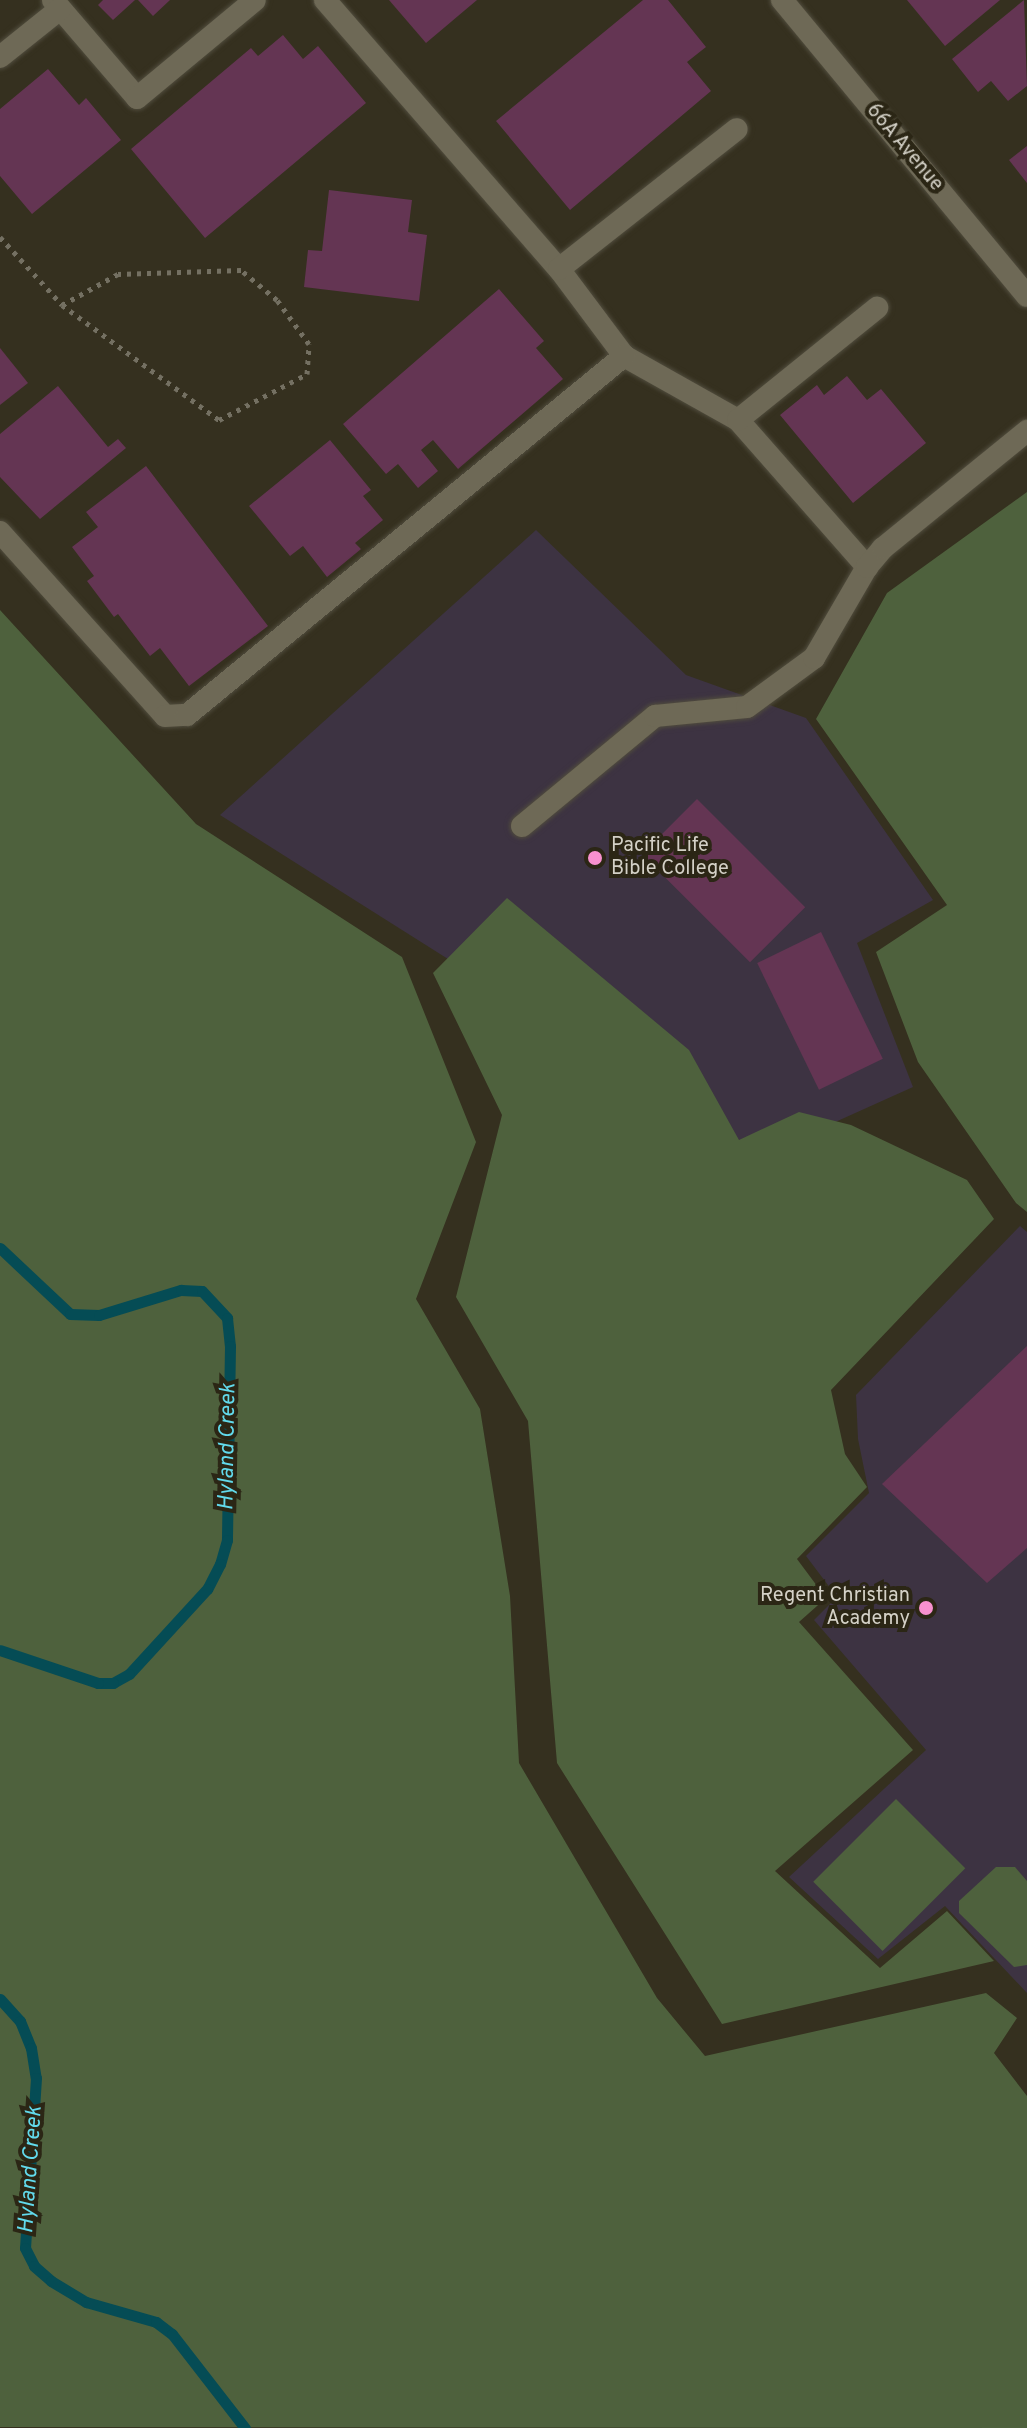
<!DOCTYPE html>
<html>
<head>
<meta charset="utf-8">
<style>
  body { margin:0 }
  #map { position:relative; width:1027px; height:2428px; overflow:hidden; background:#35301f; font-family:Overpass,sans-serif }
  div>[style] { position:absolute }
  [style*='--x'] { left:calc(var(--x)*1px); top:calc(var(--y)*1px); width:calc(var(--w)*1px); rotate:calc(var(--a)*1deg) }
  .education>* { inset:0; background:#3d3342 }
  .green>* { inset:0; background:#4e613d; transform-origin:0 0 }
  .stream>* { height:11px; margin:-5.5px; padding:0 5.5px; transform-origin:5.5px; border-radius:5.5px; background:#054c55 }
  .building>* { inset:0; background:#643553; transform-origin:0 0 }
  .path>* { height:5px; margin-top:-2.5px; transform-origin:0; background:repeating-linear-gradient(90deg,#747062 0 4px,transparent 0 10px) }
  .roads { filter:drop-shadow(0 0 2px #504c3d) drop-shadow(0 0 2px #504c3d) }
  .service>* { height:22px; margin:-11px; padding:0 11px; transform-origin:11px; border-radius:11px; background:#6e6956 }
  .minor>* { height:22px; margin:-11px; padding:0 11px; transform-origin:11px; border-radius:11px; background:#6e6956 }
  .dots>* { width:22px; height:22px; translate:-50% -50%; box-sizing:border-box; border:4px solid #2b2615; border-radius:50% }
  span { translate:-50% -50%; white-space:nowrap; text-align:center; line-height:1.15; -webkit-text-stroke:8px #2b2615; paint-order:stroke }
  .street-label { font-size:20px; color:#d4d1c7 }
  .poi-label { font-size:20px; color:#d4d1c7 }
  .left { translate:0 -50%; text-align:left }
  .right { translate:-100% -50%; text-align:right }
  .water-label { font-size:22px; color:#62daec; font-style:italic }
</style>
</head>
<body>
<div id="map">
  <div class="education">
    <div style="clip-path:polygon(536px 530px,686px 675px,806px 718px,933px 900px,857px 943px,913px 1087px,740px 1165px,448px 959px,220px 815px)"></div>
    <div style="clip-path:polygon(1020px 1226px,1027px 1232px,1027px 1993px,945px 1906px,878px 1959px,789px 1877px,926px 1750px,814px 1620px,837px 1597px,806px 1556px,869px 1493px,858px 1439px,856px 1395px)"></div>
  </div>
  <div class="green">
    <div style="clip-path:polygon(1027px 492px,1027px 1212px,1016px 1203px,918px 1062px,876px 952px,947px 905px,816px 719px,887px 593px)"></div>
    <div style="clip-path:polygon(0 610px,196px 824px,402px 957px,476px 1142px,416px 1299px,480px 1409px,510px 1596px,519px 1763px,657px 1998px,705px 2056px,986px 1993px,1017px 2018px,994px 2053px,1027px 2096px,1027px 2428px,0 2427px)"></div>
    <div style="clip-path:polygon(507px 898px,689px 1050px,739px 1140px,799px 1112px,851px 1125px,967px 1180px,994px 1219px,831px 1390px,845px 1454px,867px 1487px,797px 1559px,826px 1598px,799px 1622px,913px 1750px,775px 1871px,880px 1968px,947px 1911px,994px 1961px,722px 2024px,557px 1763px,528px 1421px,456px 1297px,502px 1115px,433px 973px)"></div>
    <div style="left:896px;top:1799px;width:98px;height:117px;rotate:45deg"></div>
    <div style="clip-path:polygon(996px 1867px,1015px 1867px,1027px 1881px,1027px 1965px,1014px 1967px,959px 1913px,959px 1901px)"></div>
  </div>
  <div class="stream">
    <div style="--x:0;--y:1248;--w:96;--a:43.3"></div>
    <div style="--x:70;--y:1314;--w:29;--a:2"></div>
    <div style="--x:99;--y:1315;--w:86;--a:-17"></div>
    <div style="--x:181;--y:1290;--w:21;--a:3"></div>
    <div style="--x:202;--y:1291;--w:37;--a:47"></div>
    <div style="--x:227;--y:1318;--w:28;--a:84"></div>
    <div style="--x:230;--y:1346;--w:194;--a:90.9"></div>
    <div style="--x:227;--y:1540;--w:25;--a:106"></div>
    <div style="--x:220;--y:1564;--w:28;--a:117"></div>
    <div style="--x:207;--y:1589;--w:115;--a:132.5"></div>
    <div style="--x:129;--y:1674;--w:18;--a:151"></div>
    <div style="--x:113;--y:1683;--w:15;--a:180"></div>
    <div style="--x:98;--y:1683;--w:103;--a:-161.4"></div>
    <div style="--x:0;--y:1999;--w:30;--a:48"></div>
    <div style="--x:20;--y:2021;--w:29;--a:68"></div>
    <div style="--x:31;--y:2048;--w:30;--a:81"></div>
    <div style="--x:36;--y:2078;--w:170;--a:93.7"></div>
    <div style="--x:25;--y:2248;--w:20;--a:63"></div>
    <div style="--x:34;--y:2266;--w:23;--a:41"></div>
    <div style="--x:51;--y:2281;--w:41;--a:31"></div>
    <div style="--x:86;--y:2302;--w:73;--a:15.9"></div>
    <div style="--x:156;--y:2322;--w:20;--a:37"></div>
    <div style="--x:172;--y:2334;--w:119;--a:52.2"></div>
  </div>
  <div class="building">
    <div style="clip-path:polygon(103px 0,135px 0,113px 20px,98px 5px)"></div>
    <div style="clip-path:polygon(138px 0,170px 0,153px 16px)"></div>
    <div style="clip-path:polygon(389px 0,477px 0,426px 43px)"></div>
    <div style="clip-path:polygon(643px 0,668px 0,706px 47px,687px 62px,711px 91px,570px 210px,496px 121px)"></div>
    <div style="clip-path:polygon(907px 0,1000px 0,945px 46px)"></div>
    <div style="clip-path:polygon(1024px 0,1027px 86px,1008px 101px,991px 81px,978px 92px,952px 59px)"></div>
    <div style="clip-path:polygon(283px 35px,303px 59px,318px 46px,366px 103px,205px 238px,131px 149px,251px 48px,258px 56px)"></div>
    <div style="clip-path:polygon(48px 69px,79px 105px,86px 98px,121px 140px,32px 214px,0 176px,0 109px)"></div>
    <div style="clip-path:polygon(1027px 146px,1027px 183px,1009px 160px)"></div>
    <div style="clip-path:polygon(329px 190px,412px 200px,408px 232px,427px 235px,419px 301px,304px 287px,308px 250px,322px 251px)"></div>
    <div style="clip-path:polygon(499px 289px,544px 341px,536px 348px,563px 379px,458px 469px,433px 440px,421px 450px,438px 471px,418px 488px,398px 464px,386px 474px,343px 424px)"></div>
    <div style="clip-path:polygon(0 348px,28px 383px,0 405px)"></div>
    <div style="clip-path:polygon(847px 376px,867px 400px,881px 389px,926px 443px,853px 503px,780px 415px,817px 385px,824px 395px)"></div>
    <div style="clip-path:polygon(58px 386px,108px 447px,118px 439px,126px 448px,40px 519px,0 477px,0 434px)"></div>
    <div style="clip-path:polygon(330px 440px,371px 490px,363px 496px,383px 520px,355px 543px,361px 549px,327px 577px,303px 546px,290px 556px,249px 506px)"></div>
    <div style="clip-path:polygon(146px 466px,268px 626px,189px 686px,160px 648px,150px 656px,118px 614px,114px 617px,87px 581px,94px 576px,72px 547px,98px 527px,86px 512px)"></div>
    <div style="left:697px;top:799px;width:153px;height:78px;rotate:45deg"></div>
    <div style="left:821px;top:932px;width:141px;height:71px;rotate:64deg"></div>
    <div style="clip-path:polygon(1027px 1346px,1027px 1548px,987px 1583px,882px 1484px)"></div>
  </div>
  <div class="path">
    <div style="--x:0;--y:237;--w:92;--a:47.6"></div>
    <div style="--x:62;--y:305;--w:195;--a:36.2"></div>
    <div style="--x:219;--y:420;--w:99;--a:-27.6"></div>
    <div style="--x:307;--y:374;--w:30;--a:-86"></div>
    <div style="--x:309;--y:344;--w:54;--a:-126"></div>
    <div style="--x:277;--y:300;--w:47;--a:-140.2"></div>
    <div style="--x:241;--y:270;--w:123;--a:178.1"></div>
    <div style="--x:118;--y:274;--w:64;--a:151"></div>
  </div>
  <div class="roads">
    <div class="service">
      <div style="--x:53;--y:0;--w:129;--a:49.4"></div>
      <div style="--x:137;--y:98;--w:153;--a:-39.7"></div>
      <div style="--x:325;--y:0;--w:357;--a:49"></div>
      <div style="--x:559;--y:269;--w:109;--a:53.2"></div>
      <div style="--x:624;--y:356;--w:131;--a:29.3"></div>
      <div style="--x:738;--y:420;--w:196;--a:48.7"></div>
      <div style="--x:0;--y:57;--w:77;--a:-38.7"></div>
      <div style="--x:559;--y:269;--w:226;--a:-38.2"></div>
      <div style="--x:738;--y:420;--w:179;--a:-38.9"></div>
      <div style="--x:0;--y:532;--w:247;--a:48.1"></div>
      <div style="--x:165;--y:716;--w:22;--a:-3"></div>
      <div style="--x:187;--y:715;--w:566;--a:-39.4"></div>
      <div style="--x:522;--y:826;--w:173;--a:-39.6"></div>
      <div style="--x:655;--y:716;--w:92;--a:-5.6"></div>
      <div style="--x:747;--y:707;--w:83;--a:-36.2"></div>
      <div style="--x:814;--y:658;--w:105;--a:-59.8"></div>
      <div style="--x:867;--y:567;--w:25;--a:-50"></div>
      <div style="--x:883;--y:548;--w:186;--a:-39.1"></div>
    </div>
    <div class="minor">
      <div style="--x:782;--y:0;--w:384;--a:50.4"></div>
    </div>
  </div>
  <div class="dots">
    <div style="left:595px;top:858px;background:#f790ce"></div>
    <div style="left:926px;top:1608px;background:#f790ce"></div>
  </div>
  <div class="street-label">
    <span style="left:904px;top:148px;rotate:50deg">66A Avenue</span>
  </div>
  <div class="poi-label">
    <span class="left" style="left:611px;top:858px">Pacific Life<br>Bible College</span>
    <span class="right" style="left:910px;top:1608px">Regent Christian<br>Academy</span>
  </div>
  <div class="water-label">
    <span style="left:228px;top:1447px;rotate:-89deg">Hyland Creek</span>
    <span style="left:31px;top:2170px;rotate:-86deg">Hyland Creek</span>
  </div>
</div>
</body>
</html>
